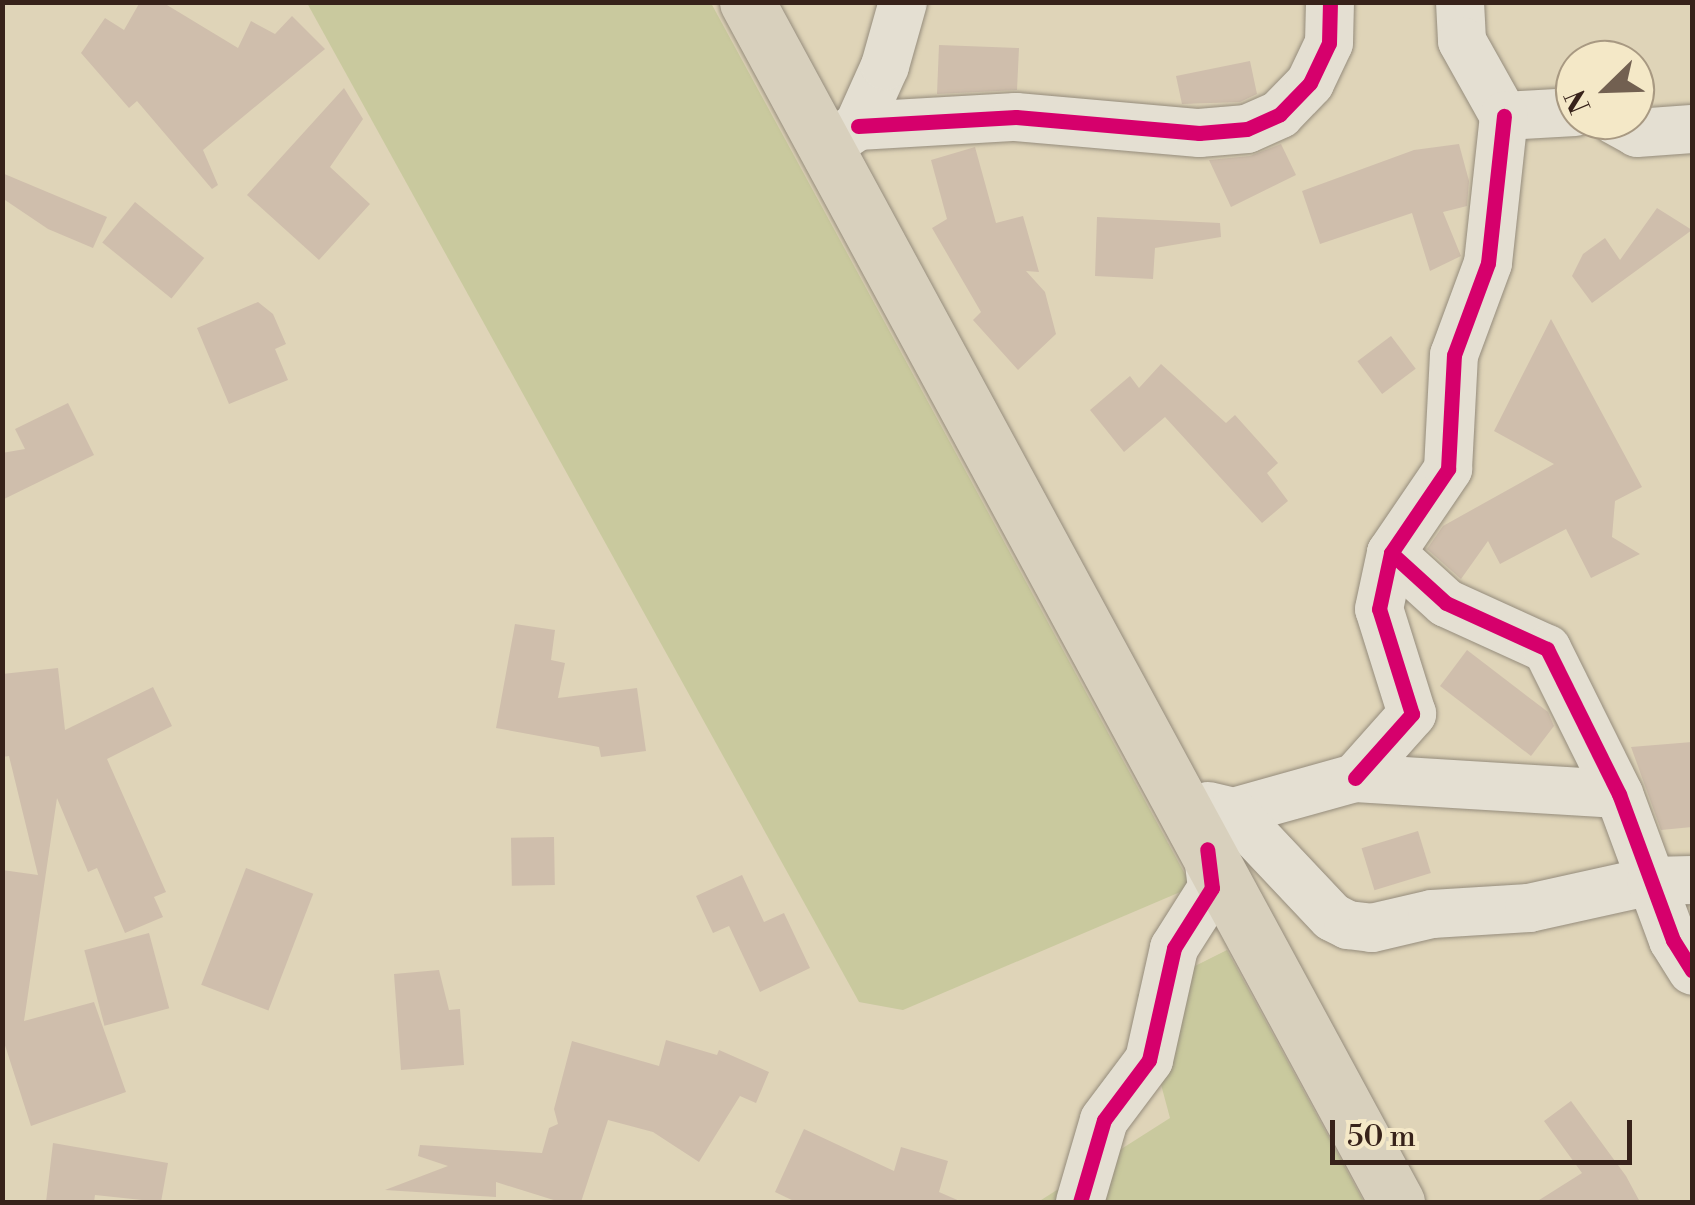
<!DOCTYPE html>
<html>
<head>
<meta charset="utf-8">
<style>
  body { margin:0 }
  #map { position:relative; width:1695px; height:1205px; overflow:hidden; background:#dfd4b8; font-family:"Libre Bodoni",serif }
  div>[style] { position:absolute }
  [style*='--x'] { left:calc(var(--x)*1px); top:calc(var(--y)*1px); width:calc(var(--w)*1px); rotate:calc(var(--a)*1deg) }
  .green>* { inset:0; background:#c9c99e }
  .building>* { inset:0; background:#cfbeac; transform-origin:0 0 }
  .roads { filter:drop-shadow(0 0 2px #958c7c) drop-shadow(0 0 2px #958c7c) }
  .minor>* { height:48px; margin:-24px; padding:0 24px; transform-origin:24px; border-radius:24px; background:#e4dfd2 }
  .major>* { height:55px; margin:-27.5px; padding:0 27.5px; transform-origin:27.5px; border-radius:27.5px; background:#d8d0bd }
  .cycleway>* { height:15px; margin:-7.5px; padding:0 7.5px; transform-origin:7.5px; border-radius:7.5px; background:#d6006c }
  span { translate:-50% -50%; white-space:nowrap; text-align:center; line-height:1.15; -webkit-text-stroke:8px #f4e8c7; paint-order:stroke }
  .frame { position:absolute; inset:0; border:5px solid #37221a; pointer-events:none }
  .north { position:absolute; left:1555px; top:40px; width:100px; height:100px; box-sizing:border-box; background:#f4e8c7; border:2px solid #a89982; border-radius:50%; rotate:247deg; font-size:28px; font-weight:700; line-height:40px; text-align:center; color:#37221a }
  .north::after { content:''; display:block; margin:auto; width:35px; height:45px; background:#726051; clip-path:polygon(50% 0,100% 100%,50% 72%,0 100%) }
  .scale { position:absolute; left:1330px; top:1120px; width:302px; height:45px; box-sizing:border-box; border:5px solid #37221a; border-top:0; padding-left:12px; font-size:30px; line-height:35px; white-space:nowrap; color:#37221a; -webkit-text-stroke:8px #f4e8c7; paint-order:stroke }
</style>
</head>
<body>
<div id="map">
  <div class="green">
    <div style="clip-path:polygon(307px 3px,711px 3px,1192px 887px,903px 1010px,859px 1002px)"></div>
    <div style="clip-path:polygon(1227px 950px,1364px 1202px,1038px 1202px,1170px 1118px,1137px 995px)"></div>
  </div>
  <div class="building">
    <div style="clip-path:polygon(140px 2px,162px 2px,238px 48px,251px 21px,275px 34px,292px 16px,325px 49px,203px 150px,218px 185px,212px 189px,137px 101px,129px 108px,81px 53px,105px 18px,124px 30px)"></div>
    <div style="clip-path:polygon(939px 45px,1019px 48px,1017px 90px,937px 94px)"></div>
    <div style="clip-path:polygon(1250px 61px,1257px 94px,1240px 102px,1182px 104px,1176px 76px)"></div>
    <div style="clip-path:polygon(344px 88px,363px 119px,330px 167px,370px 204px,319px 260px,247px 195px)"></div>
    <div style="clip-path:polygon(1281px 144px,1296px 175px,1231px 207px,1209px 160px,1250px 156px)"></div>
    <div style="clip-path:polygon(1459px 144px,1469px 181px,1467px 206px,1443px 212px,1461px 256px,1430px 271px,1412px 213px,1320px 244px,1302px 191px,1414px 150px)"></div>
    <div style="clip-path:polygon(975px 147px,996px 223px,1023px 216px,1039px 272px,1026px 271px,1045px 292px,1056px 334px,1018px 370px,973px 320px,981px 312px,932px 228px,947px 219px,931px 160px)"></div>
    <div style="clip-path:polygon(2px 173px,107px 217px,93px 248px,48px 229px,2px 198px)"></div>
    <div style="left:135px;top:202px;width:89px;height:52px;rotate:39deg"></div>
    <div style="clip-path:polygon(1657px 208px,1692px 230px,1592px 303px,1572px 276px,1583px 254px,1605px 238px,1620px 260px)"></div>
    <div style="clip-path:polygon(1097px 217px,1220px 223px,1221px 237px,1155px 248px,1153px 279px,1095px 276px)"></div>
    <div style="clip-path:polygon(258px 302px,273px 314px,286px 344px,275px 349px,288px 380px,229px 404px,197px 328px)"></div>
    <div style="clip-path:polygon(1551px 319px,1642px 487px,1615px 501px,1612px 537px,1640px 554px,1591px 578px,1566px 529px,1500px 564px,1488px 541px,1461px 579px,1427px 549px,1443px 526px,1554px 464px,1494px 431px)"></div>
    <div style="left:1391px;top:336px;width:41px;height:42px;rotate:53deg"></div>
    <div style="clip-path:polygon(1161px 364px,1226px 423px,1235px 415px,1278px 463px,1267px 473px,1288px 501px,1262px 523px,1165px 417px,1124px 452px,1090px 410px,1130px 376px,1139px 388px)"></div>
    <div style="clip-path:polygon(68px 403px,94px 455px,2px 500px,2px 453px,25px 449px,15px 429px)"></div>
    <div style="clip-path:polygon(515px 624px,555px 630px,551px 660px,565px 663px,558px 698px,637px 688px,646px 751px,601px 757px,599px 747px,496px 728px)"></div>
    <div style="clip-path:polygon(1467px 650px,1548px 712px,1554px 726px,1531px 756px,1440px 686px)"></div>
    <div style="clip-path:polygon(58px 668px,65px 730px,153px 687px,172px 726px,107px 759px,166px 892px,154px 897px,163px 917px,125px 933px,97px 868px,88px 872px,57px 798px,24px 1021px,94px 1002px,126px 1092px,31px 1126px,2px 1036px,2px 870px,38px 875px,9px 756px,2px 757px,2px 674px)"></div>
    <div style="clip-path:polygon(1692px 742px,1692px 827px,1661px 830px,1631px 747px)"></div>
    <div style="left:1418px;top:831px;width:44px;height:59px;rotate:73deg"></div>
    <div style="left:554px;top:837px;width:48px;height:43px;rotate:89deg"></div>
    <div style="left:246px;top:868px;width:72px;height:125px;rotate:21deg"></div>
    <div style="clip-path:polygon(742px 875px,764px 922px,784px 913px,810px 968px,760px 992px,729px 926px,713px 933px,696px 896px)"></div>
    <div style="left:149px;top:933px;width:78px;height:67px;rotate:75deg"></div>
    <div style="clip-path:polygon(439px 970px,449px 1010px,460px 1009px,464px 1065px,401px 1070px,394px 974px)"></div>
    <div style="clip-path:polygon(666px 1040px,717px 1055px,719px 1050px,769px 1072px,756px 1103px,740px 1096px,699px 1162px,653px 1132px,608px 1120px,581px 1202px,560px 1202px,496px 1182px,496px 1197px,385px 1190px,448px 1166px,418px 1156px,420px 1145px,542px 1153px,549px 1128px,558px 1124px,554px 1109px,572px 1041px,659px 1066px)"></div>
    <div style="clip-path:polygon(1571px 1101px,1626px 1176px,1640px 1202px,1536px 1202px,1582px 1173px,1544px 1121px)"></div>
    <div style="clip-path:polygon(804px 1129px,894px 1171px,901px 1147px,948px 1161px,939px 1192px,962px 1202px,796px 1202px,775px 1192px)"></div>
    <div style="clip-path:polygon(53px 1143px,168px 1163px,161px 1202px,95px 1195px,94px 1202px,46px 1202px)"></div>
  </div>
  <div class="roads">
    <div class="minor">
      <div style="--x:1460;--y:2;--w:39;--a:87"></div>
      <div style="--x:1462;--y:41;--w:86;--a:60.8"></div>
      <div style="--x:1504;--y:116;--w:71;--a:-3.2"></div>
      <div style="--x:1614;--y:120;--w:26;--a:29"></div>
      <div style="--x:1637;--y:133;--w:55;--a:-4.2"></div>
      <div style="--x:858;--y:126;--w:158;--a:-3.3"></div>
      <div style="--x:1016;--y:117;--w:184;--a:5"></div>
      <div style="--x:1199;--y:133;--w:48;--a:-4.8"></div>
      <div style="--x:1247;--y:129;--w:36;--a:-24"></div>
      <div style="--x:1280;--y:114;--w:43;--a:-45.9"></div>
      <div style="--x:1310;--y:83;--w:44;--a:-64.6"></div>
      <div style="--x:1329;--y:43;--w:41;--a:-88.6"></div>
      <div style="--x:837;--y:140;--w:25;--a:-34"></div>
      <div style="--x:858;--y:126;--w:66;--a:-65.8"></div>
      <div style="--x:885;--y:66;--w:66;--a:-74.3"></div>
      <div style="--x:1391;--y:553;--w:74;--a:42.3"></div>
      <div style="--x:1446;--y:603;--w:111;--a:24.5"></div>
      <div style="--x:1547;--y:649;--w:162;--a:63.6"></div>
      <div style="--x:1619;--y:794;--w:156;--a:69.7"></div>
      <div style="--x:1673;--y:940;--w:36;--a:58"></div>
      <div style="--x:1355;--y:778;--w:86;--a:-48.3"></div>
      <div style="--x:1412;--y:714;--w:110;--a:-107.4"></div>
      <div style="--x:1379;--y:609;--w:57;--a:-77.9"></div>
      <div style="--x:1391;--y:553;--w:102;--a:-55.8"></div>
      <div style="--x:1448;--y:469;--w:114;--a:-87"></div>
      <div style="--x:1454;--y:355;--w:98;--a:-69.7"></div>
      <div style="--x:1488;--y:263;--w:148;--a:-83.8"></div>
      <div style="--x:1208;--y:806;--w:26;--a:13"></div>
      <div style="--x:1233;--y:812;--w:127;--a:-15.6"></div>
      <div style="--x:1355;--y:778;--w:264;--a:3.5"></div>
      <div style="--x:1233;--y:812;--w:144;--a:46.7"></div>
      <div style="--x:1332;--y:917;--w:18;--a:27"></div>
      <div style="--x:1348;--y:925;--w:24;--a:7"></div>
      <div style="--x:1372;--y:928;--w:62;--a:-13.1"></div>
      <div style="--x:1432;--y:914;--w:97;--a:-3.5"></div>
      <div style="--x:1529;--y:908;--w:125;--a:-12.5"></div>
      <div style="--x:1651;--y:881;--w:41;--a:-1.4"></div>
      <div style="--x:1080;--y:1202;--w:85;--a:-73.7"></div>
      <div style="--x:1104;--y:1120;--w:75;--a:-53.1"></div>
      <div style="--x:1149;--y:1060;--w:115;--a:-77.4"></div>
      <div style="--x:1174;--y:948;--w:71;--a:-57.7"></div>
      <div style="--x:1212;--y:888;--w:39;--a:-97"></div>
    </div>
    <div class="major">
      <div style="--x:747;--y:2;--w:1365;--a:61.56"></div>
    </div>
  </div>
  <div class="cycleway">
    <div style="--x:858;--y:126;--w:158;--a:-3.3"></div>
    <div style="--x:1016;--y:117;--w:184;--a:5"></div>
    <div style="--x:1199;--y:133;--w:48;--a:-4.8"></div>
    <div style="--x:1247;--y:129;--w:36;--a:-24"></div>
    <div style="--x:1280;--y:114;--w:43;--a:-45.9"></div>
    <div style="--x:1310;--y:83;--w:44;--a:-64.6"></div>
    <div style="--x:1329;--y:43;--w:41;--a:-88.6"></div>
    <div style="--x:1391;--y:553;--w:74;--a:42.3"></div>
    <div style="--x:1446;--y:603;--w:111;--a:24.5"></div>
    <div style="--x:1547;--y:649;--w:162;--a:63.6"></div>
    <div style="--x:1619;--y:794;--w:156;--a:69.7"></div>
    <div style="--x:1673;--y:940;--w:36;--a:58"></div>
    <div style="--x:1355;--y:778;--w:86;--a:-48.3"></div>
    <div style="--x:1412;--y:714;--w:110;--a:-107.4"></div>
    <div style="--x:1379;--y:609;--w:57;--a:-77.9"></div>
    <div style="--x:1391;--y:553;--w:102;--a:-55.8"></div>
    <div style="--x:1448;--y:469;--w:114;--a:-87"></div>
    <div style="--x:1454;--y:355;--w:98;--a:-69.7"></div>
    <div style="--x:1488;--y:263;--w:148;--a:-83.8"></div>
    <div style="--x:1080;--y:1202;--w:85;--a:-73.7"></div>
    <div style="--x:1104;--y:1120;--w:75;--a:-53.1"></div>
    <div style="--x:1149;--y:1060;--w:115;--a:-77.4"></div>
    <div style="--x:1174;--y:948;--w:71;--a:-57.7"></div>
    <div style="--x:1212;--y:888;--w:39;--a:-97"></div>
  </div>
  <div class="frame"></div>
  <div class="north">N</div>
  <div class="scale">50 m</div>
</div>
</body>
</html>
